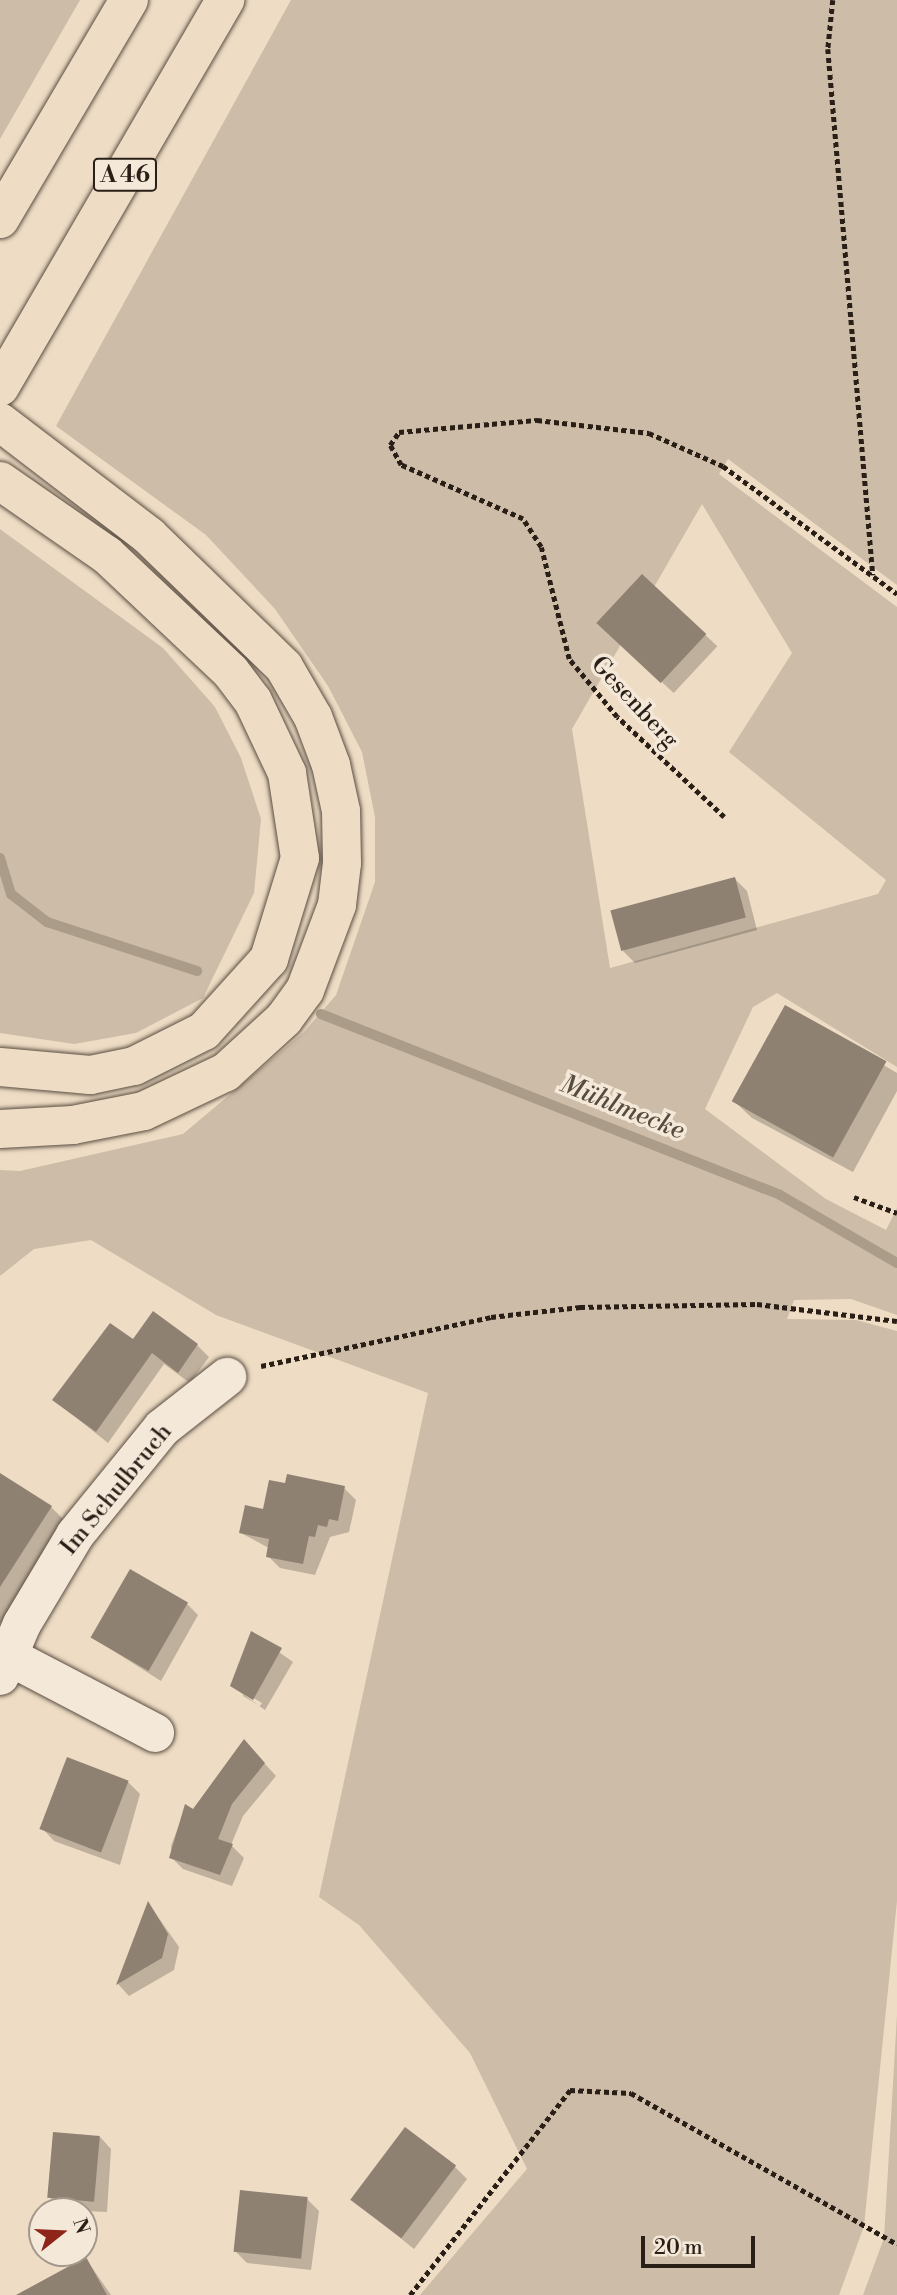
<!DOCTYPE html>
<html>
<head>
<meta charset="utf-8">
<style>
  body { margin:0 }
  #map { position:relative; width:897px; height:2295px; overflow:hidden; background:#eedcc4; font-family:"Libre Bodoni",serif }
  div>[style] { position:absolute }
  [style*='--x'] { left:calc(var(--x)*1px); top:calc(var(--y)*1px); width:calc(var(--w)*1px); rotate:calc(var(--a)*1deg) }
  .green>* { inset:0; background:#cdbca7 }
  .shadow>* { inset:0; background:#0003; transform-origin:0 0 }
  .stream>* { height:10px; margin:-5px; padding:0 5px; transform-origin:5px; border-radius:5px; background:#ab9c89 }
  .building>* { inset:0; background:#8f8171; transform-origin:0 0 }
  .path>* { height:4.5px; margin-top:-2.25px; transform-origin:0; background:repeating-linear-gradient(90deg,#291f17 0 5px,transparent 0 8.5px) }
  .roads { filter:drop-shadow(0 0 2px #5a4e42) drop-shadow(0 0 2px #5a4e42) }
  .minor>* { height:38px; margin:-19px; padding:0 19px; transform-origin:19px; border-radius:19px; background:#f4e8d9 }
  .motorway>* { height:38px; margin:-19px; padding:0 19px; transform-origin:19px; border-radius:19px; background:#eedcc4 }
  span { translate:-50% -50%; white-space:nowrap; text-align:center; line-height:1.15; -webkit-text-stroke:7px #f4e8d9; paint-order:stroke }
  .shield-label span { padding:2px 5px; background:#f4e8d9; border:2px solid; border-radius:5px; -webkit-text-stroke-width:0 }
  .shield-label { font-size:23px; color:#291f17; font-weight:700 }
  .street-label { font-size:24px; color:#291f17 }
  .water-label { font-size:26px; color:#564b3f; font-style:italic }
  .north { position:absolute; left:28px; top:2197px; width:70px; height:70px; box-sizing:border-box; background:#f4e8d9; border:2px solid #a3988b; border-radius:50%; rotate:72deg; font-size:19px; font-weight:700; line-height:28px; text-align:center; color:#291f17 }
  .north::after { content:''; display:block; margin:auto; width:24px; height:32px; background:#8f2418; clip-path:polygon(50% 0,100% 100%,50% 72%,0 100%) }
  .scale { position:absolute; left:641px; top:2236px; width:114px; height:32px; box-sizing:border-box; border:4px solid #291f17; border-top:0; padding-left:9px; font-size:21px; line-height:24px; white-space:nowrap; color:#291f17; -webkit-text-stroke:5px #f4e8d9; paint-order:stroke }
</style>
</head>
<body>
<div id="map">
  <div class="green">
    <div style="clip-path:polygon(0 0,80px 0,0 139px)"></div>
    <div style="clip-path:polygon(evenodd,291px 0,897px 0,897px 585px,728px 459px,719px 474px,897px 607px,897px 1067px,777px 993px,753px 1007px,705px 1109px,826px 1199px,886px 1230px,897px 1208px,897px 1315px,851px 1299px,794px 1300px,787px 1319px,856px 1320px,897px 1331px,897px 1901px,864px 2226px,839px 2295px,420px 2295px,527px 2169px,470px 2053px,359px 1925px,319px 1897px,428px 1393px,216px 1315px,91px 1240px,34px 1249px,0 1276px,0 1170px,20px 1171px,183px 1134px,304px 1032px,336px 995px,375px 882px,375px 817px,362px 752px,328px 686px,275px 609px,206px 535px,56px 426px,291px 0,702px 504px,792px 653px,729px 752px,886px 880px,878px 894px,610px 968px,572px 729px,702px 504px)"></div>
    <div style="clip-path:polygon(0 529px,163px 648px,215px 707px,241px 758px,261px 819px,254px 893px,203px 998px,136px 1033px,74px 1044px,0 1033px)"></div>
    <div style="clip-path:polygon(897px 2015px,897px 2295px,863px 2295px,884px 2238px)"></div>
  </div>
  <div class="shadow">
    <div style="left:642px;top:576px;width:103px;height:64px;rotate:43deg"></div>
    <div style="clip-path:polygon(735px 879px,747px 891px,757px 930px,635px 963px,623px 951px)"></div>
    <div style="clip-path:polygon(785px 1007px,897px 1073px,897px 1091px,853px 1172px,752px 1118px,734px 1101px)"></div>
    <div style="clip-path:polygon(134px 1341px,197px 1345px,209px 1357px,190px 1383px,164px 1364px,108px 1443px,54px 1400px)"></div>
    <div style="clip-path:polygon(0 1483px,51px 1507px,66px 1522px,0 1624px)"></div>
    <div style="clip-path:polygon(344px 1488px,356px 1500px,349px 1532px,330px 1537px,315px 1575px,280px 1568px,268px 1556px,269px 1548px,241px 1533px,265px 1511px)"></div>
    <div style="clip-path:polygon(187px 1604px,198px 1615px,161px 1681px,93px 1638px)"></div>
    <div style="clip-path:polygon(evenodd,252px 1633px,293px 1662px,265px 1710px,232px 1686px,252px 1633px,243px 1692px,262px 1703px,260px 1706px,243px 1696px,243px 1692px)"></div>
    <div style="clip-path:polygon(255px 1753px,276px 1776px,243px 1816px,231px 1845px,244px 1858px,232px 1886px,183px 1869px,171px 1857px,171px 1846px,186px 1807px,194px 1811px)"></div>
    <div style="clip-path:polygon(128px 1782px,140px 1794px,120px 1865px,54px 1841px,43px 1829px)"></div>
    <div style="clip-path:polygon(149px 1904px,179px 1947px,174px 1970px,129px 1996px,118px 1984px)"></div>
    <div style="clip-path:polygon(100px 2137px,111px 2149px,107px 2212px,63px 2210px,51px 2198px)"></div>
    <div style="clip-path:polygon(455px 2167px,467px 2179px,414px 2249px,353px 2200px)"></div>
    <div style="clip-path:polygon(307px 2199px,319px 2211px,311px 2270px,247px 2263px,235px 2251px)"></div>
    <div style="clip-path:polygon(86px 2259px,111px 2295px,56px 2295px)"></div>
  </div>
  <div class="stream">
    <div style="--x:0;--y:858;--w:38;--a:73"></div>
    <div style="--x:11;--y:894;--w:46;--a:37.9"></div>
    <div style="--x:47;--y:922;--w:158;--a:18.1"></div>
    <div style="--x:321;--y:1014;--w:493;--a:21.5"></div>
    <div style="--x:780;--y:1195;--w:135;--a:30.2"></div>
  </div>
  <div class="building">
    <div style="left:642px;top:574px;width:88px;height:67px;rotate:43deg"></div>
    <div style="left:735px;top:877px;width:42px;height:129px;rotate:75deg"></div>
    <div style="left:785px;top:1005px;width:116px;height:110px;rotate:29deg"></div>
    <div style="clip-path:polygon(153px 1311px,198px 1344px,178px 1373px,152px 1353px,96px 1432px,52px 1400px,110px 1323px,133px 1339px)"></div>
    <div style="clip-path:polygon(0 1473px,52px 1506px,0 1587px)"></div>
    <div style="clip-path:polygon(287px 1474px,345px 1486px,338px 1521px,329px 1519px,327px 1527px,318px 1525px,315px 1537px,309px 1536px,303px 1564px,266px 1557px,269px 1539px,239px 1533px,245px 1505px,263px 1509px,269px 1480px,285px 1483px)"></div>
    <div style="left:130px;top:1569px;width:67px;height:79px;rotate:30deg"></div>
    <div style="clip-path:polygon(251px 1631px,282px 1648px,253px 1700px,230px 1686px)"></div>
    <div style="clip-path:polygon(244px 1739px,265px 1763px,232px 1804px,218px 1839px,233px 1844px,220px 1875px,169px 1858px,185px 1804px,193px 1809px)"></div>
    <div style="left:67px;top:1757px;width:66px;height:77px;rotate:21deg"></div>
    <div style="clip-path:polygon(148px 1901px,168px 1934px,162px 1958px,116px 1985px)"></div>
    <div style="left:405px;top:2127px;width:64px;height:91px;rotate:37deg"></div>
    <div style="left:53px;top:2132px;width:47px;height:66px;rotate:5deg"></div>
    <div style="left:240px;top:2190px;width:68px;height:62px;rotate:6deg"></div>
    <div style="clip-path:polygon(86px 2257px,107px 2295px,16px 2295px)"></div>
  </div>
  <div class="path">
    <div style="--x:833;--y:0;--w:49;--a:95.8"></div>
    <div style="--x:828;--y:49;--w:528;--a:85.11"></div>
    <div style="--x:724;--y:817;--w:146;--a:-136.9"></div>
    <div style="--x:617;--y:717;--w:75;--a:-129.6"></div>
    <div style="--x:569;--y:659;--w:115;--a:-104"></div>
    <div style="--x:541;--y:547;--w:33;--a:-123"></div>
    <div style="--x:523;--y:519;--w:133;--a:-156.1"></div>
    <div style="--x:401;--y:465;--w:23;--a:-119"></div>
    <div style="--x:390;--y:445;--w:16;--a:-55"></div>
    <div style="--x:399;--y:432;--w:139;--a:-5"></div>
    <div style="--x:537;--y:420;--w:113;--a:6.6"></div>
    <div style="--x:649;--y:433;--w:81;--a:24"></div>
    <div style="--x:723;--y:466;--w:216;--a:36.3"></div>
    <div style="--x:854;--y:1197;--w:46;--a:20.4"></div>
    <div style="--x:261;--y:1366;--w:235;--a:-12"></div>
    <div style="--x:491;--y:1317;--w:90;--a:-6.4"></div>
    <div style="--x:580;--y:1307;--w:177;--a:-1"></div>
    <div style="--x:757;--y:1304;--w:141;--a:6.9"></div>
    <div style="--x:410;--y:2295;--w:260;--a:-52"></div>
    <div style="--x:570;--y:2090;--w:61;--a:2.8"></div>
    <div style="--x:631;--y:2093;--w:306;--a:29.6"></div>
  </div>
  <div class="roads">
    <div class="minor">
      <div style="--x:8;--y:1656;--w:166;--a:27.6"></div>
      <div style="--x:0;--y:1676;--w:56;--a:-67.1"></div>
      <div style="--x:22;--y:1624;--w:104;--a:-59.2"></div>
      <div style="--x:75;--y:1535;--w:138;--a:-50.9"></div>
      <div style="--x:162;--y:1428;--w:83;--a:-38.1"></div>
    </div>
    <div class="motorway">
      <div style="--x:0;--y:219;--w:254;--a:-59.5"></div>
      <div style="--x:0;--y:387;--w:448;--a:-59.8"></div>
      <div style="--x:0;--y:422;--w:188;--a:37.4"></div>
      <div style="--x:149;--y:536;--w:188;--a:44.1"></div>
      <div style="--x:284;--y:667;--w:58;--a:59.9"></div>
      <div style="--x:313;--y:717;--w:51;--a:69.4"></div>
      <div style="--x:331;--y:765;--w:47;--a:77.7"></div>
      <div style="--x:341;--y:811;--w:52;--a:88.9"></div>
      <div style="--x:342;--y:863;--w:42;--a:96.8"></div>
      <div style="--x:337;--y:905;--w:91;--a:110.6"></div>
      <div style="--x:305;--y:990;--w:36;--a:126"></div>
      <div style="--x:284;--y:1019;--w:79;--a:137.6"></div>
      <div style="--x:226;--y:1072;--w:91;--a:154.6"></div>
      <div style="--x:144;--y:1111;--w:72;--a:168.8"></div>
      <div style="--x:73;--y:1125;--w:73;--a:176.9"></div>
      <div style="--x:0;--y:481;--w:130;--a:34.7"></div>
      <div style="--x:107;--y:555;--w:170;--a:43.3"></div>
      <div style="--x:231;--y:672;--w:36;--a:53"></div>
      <div style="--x:253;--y:701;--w:80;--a:64.7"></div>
      <div style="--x:287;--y:773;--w:86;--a:81.3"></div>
      <div style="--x:300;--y:858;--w:106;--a:107.1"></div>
      <div style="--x:269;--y:959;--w:97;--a:132.1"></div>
      <div style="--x:204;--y:1031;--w:78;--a:153.4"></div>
      <div style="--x:134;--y:1066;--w:45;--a:168.4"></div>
      <div style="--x:90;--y:1075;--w:90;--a:-174.9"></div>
    </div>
  </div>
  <div class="shield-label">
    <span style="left:125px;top:175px">A 46</span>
  </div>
  <div class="street-label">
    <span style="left:634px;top:703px;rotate:47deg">Gesenberg</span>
    <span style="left:117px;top:1490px;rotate:-51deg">Im Schulbruch</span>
  </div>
  <div class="water-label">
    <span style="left:622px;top:1108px;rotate:22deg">Mühlmecke</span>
  </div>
  <div class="north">N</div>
  <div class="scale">20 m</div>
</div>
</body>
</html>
